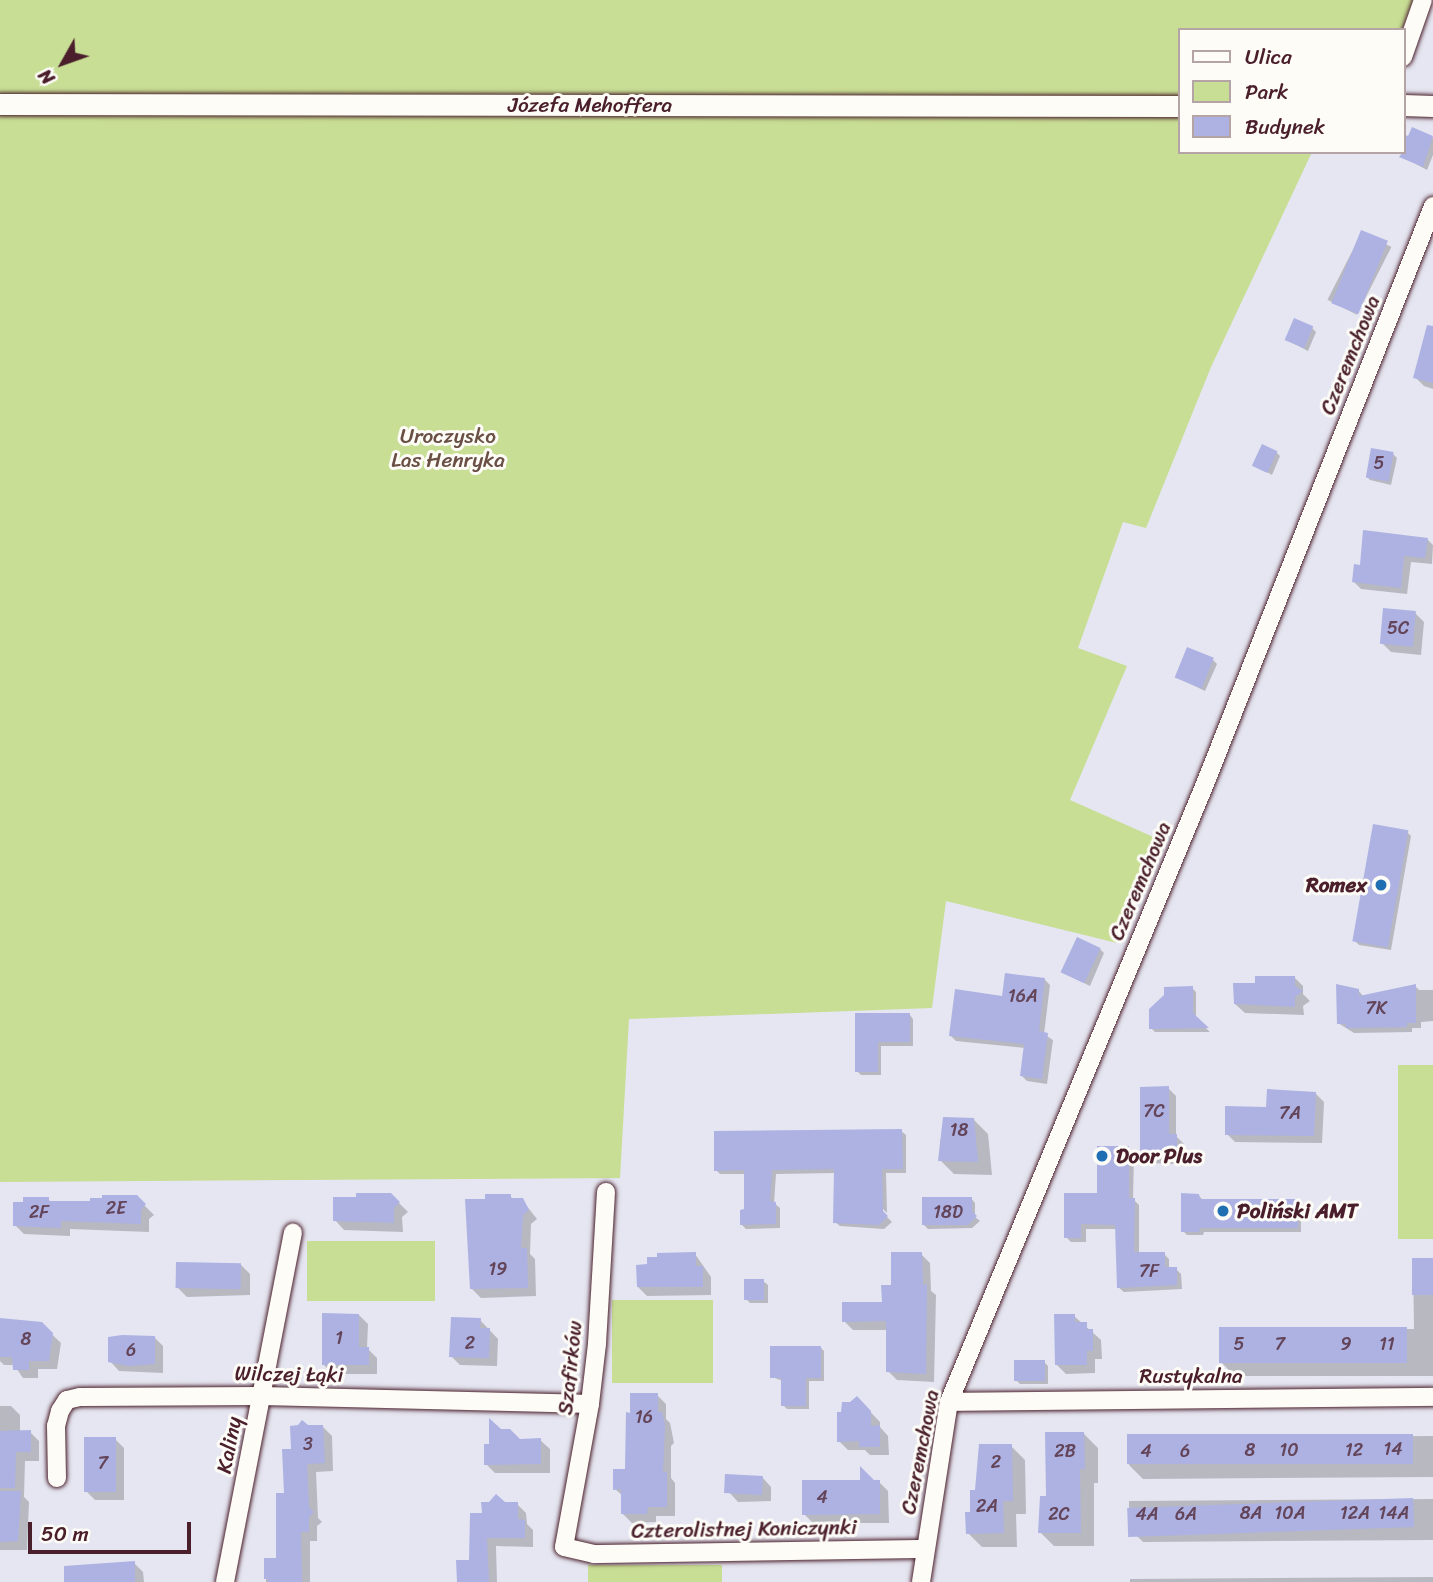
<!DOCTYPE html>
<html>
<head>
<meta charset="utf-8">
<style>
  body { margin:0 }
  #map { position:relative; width:1433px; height:1582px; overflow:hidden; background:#e5e6f1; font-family:Sriracha,sans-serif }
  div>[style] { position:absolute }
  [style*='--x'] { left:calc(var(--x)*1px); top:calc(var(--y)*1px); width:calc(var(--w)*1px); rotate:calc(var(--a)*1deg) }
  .green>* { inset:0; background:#c8de94; transform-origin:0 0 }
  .shadow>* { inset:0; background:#0003; transform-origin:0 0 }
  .building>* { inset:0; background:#adb2e3; transform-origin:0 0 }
  .roads { filter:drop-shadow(0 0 2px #4a1f2b) drop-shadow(0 0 2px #4a1f2b) }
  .minor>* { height:18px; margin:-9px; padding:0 9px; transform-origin:9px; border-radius:9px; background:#fdfcf7 }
  .tertiary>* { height:21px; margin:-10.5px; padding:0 10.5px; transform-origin:10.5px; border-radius:10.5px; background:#fdfcf7 }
  .dots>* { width:19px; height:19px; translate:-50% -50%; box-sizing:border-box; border:4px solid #fdfcf7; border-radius:50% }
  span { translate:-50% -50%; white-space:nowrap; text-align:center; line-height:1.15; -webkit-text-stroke:6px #fdfcf7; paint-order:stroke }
  .number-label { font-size:18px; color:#634459 }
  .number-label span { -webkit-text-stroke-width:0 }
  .street-label { font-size:21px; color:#4a1f2b }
  .park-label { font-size:21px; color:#6a4f45 }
  .poi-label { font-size:21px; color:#4a1f2b; font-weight:700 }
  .right { translate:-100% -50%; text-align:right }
  .left { translate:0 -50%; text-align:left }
  .legend { position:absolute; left:1178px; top:28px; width:228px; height:126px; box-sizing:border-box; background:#fdfcf7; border:2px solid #b5a4a5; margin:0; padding:9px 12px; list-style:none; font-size:21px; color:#4a1f2b }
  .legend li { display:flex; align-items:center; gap:14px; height:35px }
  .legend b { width:35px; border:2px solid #b5a4a5 }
  .north { position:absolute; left:28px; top:28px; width:70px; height:70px; -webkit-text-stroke:5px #fdfcf7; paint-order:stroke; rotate:230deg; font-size:19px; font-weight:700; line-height:28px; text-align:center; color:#4a1f2b }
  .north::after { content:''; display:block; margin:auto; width:24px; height:32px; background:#4a1f2b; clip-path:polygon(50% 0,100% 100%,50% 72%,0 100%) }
  .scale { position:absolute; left:28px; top:1522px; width:163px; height:32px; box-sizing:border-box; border:4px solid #4a1f2b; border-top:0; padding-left:9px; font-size:21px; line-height:24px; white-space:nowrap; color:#4a1f2b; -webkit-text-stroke:5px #fdfcf7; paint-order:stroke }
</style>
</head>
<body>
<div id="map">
  <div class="green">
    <div style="clip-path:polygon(0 0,1413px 0,1402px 30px,1179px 30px,1179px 152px,1312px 152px,1211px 367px,1146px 528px,1123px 522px,1078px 648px,1127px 666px,1070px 800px,1158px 839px,1117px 943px,946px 901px,932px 1008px,629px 1019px,620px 1178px,0 1182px)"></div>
    <div style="left:1398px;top:1065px;width:35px;height:174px"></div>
    <div style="left:435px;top:1241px;width:60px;height:128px;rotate:90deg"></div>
    <div style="left:612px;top:1300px;width:101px;height:83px"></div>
    <div style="left:588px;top:1565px;width:134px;height:24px"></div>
  </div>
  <div class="shadow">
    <div style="clip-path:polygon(1413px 129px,1433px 138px,1433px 155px,1427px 170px,1401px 156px)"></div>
    <div style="left:1362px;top:232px;width:33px;height:76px;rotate:27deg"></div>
    <div style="clip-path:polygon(1312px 328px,1316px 332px,1308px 351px,1287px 340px)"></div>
    <div style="clip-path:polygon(1433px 350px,1433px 389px,1424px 386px,1415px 377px)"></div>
    <div style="clip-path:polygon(1276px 452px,1280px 456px,1272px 475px,1255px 465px)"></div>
    <div style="clip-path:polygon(1393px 454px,1397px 458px,1391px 485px,1370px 480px,1366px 476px)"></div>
    <div style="clip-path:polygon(1427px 539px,1433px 545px,1432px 564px,1411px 562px,1407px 594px,1361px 589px,1353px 581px,1361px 567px)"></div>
    <div style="clip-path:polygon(1415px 613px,1424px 622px,1421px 655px,1391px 652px,1382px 643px)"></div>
    <div style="clip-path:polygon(1213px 660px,1217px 664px,1205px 691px,1176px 677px)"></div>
    <div style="clip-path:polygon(1407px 832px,1411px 836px,1391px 950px,1359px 945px,1355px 941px)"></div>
    <div style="clip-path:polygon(1100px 949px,1104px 953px,1090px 986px,1064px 973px)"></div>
    <div style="clip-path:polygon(1294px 977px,1303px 986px,1303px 994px,1310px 1001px,1303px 1006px,1304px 1015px,1245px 1013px,1235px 1004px,1256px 985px)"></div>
    <div style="clip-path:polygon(1044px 979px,1050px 985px,1044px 1034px,1053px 1040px,1047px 1084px,1027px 1081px,1021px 1075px,1025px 1048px,956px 1041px,951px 1036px,1004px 998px)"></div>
    <div style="clip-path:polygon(1415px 986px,1419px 990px,1433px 990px,1433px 1021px,1421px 1022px,1421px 1028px,1412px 1028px,1412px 1032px,1354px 1033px,1338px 1023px,1358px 990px,1364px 997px)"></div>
    <div style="clip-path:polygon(1192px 988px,1196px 992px,1196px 1019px,1210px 1032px,1155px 1032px,1151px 1028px)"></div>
    <div style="clip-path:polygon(857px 1014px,909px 1014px,913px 1019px,913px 1046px,881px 1046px,881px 1075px,861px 1075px,857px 1071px)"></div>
    <div style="clip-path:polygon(1168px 1088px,1176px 1096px,1176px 1136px,1184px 1144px,1184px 1158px,1175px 1158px,1175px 1164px,1150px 1163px,1142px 1155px)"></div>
    <div style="clip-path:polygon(1316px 1094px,1324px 1102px,1322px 1143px,1235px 1142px,1227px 1134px,1267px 1108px)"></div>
    <div style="clip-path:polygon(974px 1120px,988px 1134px,992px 1175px,954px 1174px,940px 1160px,940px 1140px,945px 1140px)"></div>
    <div style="clip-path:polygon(901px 1131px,906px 1135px,906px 1173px,886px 1173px,887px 1213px,883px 1209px,881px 1211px,892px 1222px,884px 1229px,840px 1226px,835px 1222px,835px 1173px,776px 1174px,774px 1203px,780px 1208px,780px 1228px,746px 1229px,742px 1225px,746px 1211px,746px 1174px,720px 1174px,716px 1170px)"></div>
    <div style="clip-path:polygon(1129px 1148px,1134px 1153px,1133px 1199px,1139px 1205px,1139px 1254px,1164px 1254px,1169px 1259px,1169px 1269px,1176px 1269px,1181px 1274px,1182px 1289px,1124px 1292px,1118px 1287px,1117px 1229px,1086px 1229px,1086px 1242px,1071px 1242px,1066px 1237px,1099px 1194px)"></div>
    <div style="clip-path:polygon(391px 1195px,408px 1212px,402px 1217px,403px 1232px,344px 1230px,335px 1220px)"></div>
    <div style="clip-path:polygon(1198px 1195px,1203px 1200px,1297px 1200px,1301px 1204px,1301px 1232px,1204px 1232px,1203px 1235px,1187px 1235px,1183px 1231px)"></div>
    <div style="clip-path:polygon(510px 1196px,514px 1200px,522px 1200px,537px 1219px,531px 1224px,530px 1254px,535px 1259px,536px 1296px,481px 1298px,472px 1289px,487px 1201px)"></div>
    <div style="clip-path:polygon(136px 1197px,154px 1215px,149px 1219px,149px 1232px,70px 1229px,70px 1236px,24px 1234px,15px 1225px,48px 1199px,52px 1203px,92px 1203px)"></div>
    <div style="clip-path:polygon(971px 1198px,975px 1203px,975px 1217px,980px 1221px,972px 1228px,928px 1229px,924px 1225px)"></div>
    <div style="clip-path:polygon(695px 1254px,711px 1277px,711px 1295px,647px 1296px,638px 1287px)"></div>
    <div style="clip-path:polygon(921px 1254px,930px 1263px,931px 1291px,936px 1295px,934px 1382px,897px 1380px,888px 1371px,888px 1330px,853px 1330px,844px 1321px,884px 1304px,893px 1287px)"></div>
    <div style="clip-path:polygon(1413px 1260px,1433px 1260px,1433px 1376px,1235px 1376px,1221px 1362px,1220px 1329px,1414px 1329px)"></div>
    <div style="clip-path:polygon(241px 1265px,250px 1274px,250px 1295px,187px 1297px,178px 1288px)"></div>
    <div style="clip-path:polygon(763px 1281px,768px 1285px,768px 1303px,750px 1303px,746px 1299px)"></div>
    <div style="clip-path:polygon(359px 1315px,368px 1324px,367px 1348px,377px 1358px,377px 1374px,333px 1374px,323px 1364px)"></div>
    <div style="clip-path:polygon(1074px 1316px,1101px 1340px,1102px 1359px,1095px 1359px,1095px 1373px,1066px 1374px,1057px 1365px)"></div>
    <div style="clip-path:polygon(480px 1320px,498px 1339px,497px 1366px,460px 1365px,451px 1356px)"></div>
    <div style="clip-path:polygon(0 1321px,41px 1324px,61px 1343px,57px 1369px,38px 1369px,38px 1378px,23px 1378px,14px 1365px,4px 1365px,0 1361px)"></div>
    <div style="clip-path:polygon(154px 1337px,163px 1346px,163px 1373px,119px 1371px,110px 1361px)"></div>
    <div style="clip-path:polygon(820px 1347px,824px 1351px,824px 1381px,809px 1381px,809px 1409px,787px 1409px,783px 1405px,783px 1381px,772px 1377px)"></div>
    <div style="clip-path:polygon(1044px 1362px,1048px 1366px,1048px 1384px,1020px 1384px,1016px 1380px)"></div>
    <div style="clip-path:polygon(657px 1395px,666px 1404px,666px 1419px,670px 1423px,674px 1443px,671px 1446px,671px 1478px,675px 1483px,675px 1516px,656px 1516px,656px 1522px,632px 1523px,622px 1513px,623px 1496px,615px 1489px,627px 1470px,631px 1414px)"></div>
    <div style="clip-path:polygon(857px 1398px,880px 1422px,880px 1427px,888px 1436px,889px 1455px,870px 1455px,865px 1450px,848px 1450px,839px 1441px,843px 1414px)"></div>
    <div style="clip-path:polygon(0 1406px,11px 1406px,20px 1415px,20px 1432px,30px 1432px,39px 1441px,39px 1461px,25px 1461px,24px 1497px,29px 1502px,27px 1550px,0 1550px)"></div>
    <div style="clip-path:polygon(308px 1427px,323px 1427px,332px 1436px,333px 1471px,316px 1472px,318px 1518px,322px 1522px,317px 1526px,317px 1541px,310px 1541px,310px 1582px,266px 1582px,266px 1560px,278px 1560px,292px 1451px)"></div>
    <div style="clip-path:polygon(500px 1431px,519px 1441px,540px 1440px,550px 1449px,550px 1473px,495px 1473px,486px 1464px,491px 1446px)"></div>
    <div style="clip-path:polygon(1084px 1434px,1098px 1448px,1098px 1483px,1094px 1483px,1094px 1546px,1054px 1546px,1040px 1532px,1047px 1497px)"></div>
    <div style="clip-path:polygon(1433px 1436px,1433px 1477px,1143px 1479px,1129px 1465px,1128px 1438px)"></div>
    <div style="clip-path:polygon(115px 1439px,124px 1448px,124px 1500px,95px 1500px,86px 1491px)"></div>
    <div style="clip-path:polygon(1011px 1446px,1025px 1460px,1026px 1514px,1016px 1514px,1017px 1547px,982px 1547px,968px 1533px,976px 1492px)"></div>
    <div style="clip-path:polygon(762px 1477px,771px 1487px,771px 1501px,738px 1502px,729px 1492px)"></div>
    <div style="clip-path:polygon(862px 1482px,879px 1482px,888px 1491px,889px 1523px,813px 1523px,804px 1514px)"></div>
    <div style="clip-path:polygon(1433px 1499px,1433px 1540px,1143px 1542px,1129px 1528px,1129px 1501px)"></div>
    <div style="clip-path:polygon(504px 1503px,517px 1504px,526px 1513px,527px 1524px,533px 1530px,533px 1547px,496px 1546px,497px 1582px,458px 1582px,471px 1562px,484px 1515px)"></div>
    <div style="clip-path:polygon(134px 1563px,143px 1572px,144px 1582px,66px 1582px)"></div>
    <div style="clip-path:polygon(1433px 1577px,1433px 1582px,1130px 1582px,1130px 1579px)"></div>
  </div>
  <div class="building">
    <div style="clip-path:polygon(1412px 127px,1433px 136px,1423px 167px,1399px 157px,1403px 152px,1403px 134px,1408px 136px)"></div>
    <div style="left:1361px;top:230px;width:29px;height:79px;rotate:22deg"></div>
    <div style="left:1294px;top:318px;width:21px;height:24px;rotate:23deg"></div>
    <div style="clip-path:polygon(1427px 325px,1433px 326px,1433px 383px,1413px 378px)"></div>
    <div style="left:1262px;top:444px;width:17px;height:24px;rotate:25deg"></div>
    <div style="left:1371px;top:448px;width:23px;height:30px;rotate:10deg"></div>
    <div style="clip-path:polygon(1363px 530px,1428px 538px,1425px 558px,1404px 556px,1401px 588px,1352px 582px,1354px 564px,1360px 565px)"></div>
    <div style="left:1383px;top:608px;width:33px;height:36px;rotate:5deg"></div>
    <div style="left:1187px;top:647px;width:29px;height:33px;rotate:22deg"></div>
    <div style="left:1373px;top:824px;width:36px;height:119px;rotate:10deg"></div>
    <div style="left:1077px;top:937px;width:26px;height:39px;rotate:25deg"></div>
    <div style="clip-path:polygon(1005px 973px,1045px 978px,1039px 1031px,1048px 1033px,1042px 1079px,1020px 1076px,1024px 1044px,949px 1036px,955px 989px,1002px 996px)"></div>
    <div style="clip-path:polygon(1255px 976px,1295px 976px,1295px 986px,1303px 991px,1295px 997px,1295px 1007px,1234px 1004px,1233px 983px,1255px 983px)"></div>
    <div style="clip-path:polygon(1336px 984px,1359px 989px,1359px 996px,1416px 984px,1416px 1023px,1407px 1023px,1407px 1027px,1346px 1028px,1346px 1024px,1337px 1024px)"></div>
    <div style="clip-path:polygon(1193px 986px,1193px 1013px,1209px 1028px,1149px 1029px,1149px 1009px,1164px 995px,1164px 987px)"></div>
    <div style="clip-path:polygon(855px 1013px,910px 1013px,910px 1042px,878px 1042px,878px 1072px,855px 1072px)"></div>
    <div style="clip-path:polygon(1169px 1086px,1169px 1134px,1177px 1134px,1177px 1151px,1168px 1151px,1168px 1156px,1140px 1156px,1140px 1087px)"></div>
    <div style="clip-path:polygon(1267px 1089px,1316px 1092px,1314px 1136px,1225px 1135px,1225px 1106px,1266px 1107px)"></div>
    <div style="clip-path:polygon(943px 1117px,974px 1118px,978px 1162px,938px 1161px)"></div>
    <div style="clip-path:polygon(902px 1129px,903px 1169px,882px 1169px,883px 1211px,888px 1216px,879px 1225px,833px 1223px,834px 1169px,772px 1170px,770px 1201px,776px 1202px,776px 1224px,740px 1225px,740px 1210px,744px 1209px,744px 1170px,714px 1171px,714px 1131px)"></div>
    <div style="clip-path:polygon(1097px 1146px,1129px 1146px,1129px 1198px,1135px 1198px,1134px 1252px,1165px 1252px,1165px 1267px,1177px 1267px,1177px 1285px,1117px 1288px,1115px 1225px,1081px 1224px,1081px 1238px,1064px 1238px,1064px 1193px,1097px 1193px)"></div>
    <div style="clip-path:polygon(356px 1193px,391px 1193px,400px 1202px,394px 1208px,394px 1223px,333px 1221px,333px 1197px,356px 1197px)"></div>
    <div style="clip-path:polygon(1181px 1193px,1199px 1194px,1200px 1199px,1298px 1199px,1298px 1228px,1200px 1228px,1199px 1232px,1181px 1232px)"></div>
    <div style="clip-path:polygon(485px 1194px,511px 1194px,511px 1198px,523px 1198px,529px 1210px,523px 1215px,521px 1248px,527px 1248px,528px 1288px,470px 1289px,465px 1199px,485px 1199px)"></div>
    <div style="clip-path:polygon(102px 1195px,137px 1195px,146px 1204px,141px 1210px,141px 1224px,61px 1221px,61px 1228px,13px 1226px,13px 1202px,23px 1202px,23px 1197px,49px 1197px,49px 1201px,90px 1201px,90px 1198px,102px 1198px)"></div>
    <div style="clip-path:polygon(922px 1197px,972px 1197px,972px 1211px,977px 1216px,968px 1225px,922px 1225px)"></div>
    <div style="clip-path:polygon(696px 1252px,696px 1266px,703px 1266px,703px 1287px,637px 1287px,636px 1265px,647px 1264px,647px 1257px,657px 1257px,657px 1253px)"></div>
    <div style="clip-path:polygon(891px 1252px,922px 1252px,923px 1285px,927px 1284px,926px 1374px,886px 1372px,886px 1321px,842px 1322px,842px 1302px,882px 1302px,881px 1285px,891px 1285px)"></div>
    <div style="left:1412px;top:1258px;width:21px;height:37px"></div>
    <div style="left:176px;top:1262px;width:65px;height:26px;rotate:1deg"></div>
    <div style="left:744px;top:1279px;width:20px;height:21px"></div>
    <div style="clip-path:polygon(322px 1313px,359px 1314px,359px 1347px,369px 1347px,369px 1365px,322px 1365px)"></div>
    <div style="clip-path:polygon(1054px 1314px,1075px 1314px,1075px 1322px,1087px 1322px,1087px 1329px,1093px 1329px,1093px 1351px,1087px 1351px,1087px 1365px,1055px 1365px)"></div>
    <div style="clip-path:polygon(451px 1317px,481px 1318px,480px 1328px,490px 1328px,489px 1358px,449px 1357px)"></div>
    <div style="clip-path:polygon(0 1318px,42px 1322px,53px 1333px,49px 1361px,29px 1361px,29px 1370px,13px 1370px,12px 1357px,0 1357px)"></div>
    <div style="left:1219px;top:1327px;width:188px;height:36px"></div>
    <div style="clip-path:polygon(122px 1335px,155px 1336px,155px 1364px,129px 1366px,108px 1362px,108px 1337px)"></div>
    <div style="clip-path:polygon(770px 1346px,821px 1346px,821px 1378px,806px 1378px,806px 1406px,781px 1406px,781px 1378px,770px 1378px)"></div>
    <div style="left:1014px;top:1360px;width:31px;height:21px"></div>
    <div style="clip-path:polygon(630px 1393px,658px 1393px,658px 1412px,662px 1412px,665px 1424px,663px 1472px,667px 1472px,667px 1507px,648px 1507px,647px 1514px,621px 1514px,621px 1489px,613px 1490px,613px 1469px,625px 1469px,626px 1412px,630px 1413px)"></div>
    <div style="clip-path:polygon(857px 1396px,871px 1411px,871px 1426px,880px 1425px,880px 1447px,859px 1447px,859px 1441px,837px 1442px,837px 1412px,841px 1412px,842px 1402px,850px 1402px)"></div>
    <div style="clip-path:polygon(489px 1418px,501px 1429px,510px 1429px,520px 1439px,541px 1438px,541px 1464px,484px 1465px,484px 1444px,489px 1444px)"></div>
    <div style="clip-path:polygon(302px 1420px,308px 1425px,323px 1425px,325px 1463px,307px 1464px,309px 1507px,314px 1512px,309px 1517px,309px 1532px,301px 1532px,302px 1582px,268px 1582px,268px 1579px,264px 1579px,264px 1558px,276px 1558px,276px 1493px,284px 1493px,282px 1449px,291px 1449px,290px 1426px,298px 1425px)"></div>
    <div style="clip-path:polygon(31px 1430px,31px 1452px,16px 1452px,15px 1488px,0 1488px,0 1431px)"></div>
    <div style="clip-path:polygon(1045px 1432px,1084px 1432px,1085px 1469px,1080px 1469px,1081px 1533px,1038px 1533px,1040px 1496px,1046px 1496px)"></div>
    <div style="left:1413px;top:1434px;width:30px;height:286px;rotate:90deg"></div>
    <div style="left:116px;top:1437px;width:55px;height:32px;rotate:90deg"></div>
    <div style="clip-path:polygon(979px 1444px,1012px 1444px,1013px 1501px,1003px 1501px,1004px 1533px,966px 1534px,965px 1512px,970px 1512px,970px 1490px,975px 1490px)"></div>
    <div style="clip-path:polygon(860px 1466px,874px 1480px,880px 1480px,880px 1514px,802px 1515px,802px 1480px,860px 1480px)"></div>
    <div style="left:725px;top:1474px;width:38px;height:19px;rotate:3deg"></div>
    <div style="clip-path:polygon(0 1491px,21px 1491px,18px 1541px,0 1542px)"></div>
    <div style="clip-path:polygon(496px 1494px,505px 1502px,518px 1502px,518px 1519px,525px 1520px,525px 1538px,487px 1538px,489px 1582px,457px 1582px,456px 1560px,469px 1560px,470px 1513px,482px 1513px,481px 1502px,489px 1502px)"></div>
    <div style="left:1413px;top:1498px;width:29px;height:286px;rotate:88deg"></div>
    <div style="clip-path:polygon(135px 1561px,135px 1582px,64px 1582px,64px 1566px)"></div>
  </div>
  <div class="roads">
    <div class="minor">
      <div style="--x:1403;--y:57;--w:60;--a:-70.7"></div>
      <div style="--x:606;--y:1192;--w:152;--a:93.4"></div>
      <div style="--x:597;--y:1344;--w:60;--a:96.7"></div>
      <div style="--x:590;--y:1404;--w:145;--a:100.3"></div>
      <div style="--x:564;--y:1547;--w:31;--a:13"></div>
      <div style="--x:594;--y:1554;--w:331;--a:-0.9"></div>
      <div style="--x:949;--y:1402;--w:484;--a:-0.6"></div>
      <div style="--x:57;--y:1478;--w:52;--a:-91.1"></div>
      <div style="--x:56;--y:1426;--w:16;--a:-75"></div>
      <div style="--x:60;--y:1411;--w:13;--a:-58"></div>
      <div style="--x:67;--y:1400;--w:13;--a:-13"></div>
      <div style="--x:80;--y:1397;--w:182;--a:-0.3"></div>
      <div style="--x:262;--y:1396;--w:328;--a:1.4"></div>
      <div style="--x:225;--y:1582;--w:356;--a:-79"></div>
      <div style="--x:921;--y:1582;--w:182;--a:-81.2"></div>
      <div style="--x:949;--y:1402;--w:674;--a:-67.5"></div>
      <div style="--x:1207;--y:779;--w:616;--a:-68.47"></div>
    </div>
    <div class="tertiary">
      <div style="--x:0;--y:104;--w:1179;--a:0.1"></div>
      <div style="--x:1403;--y:105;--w:30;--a:2"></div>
    </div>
  </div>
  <div class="dots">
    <div style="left:1381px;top:885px;background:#1f6fb2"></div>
    <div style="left:1102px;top:1156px;background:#1f6fb2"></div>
    <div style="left:1223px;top:1211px;background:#1f6fb2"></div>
  </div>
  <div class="number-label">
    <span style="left:1379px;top:463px">5</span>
    <span style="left:1398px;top:628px">5C</span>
    <span style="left:1023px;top:996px">16A</span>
    <span style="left:1376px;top:1008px">7K</span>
    <span style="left:1154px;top:1111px">7C</span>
    <span style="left:1290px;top:1113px">7A</span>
    <span style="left:959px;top:1130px">18</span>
    <span style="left:116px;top:1208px">2E</span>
    <span style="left:39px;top:1212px">2F</span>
    <span style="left:948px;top:1212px">18D</span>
    <span style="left:498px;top:1269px">19</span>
    <span style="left:1149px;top:1271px">7F</span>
    <span style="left:339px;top:1338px">1</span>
    <span style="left:26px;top:1339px">8</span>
    <span style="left:470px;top:1343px">2</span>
    <span style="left:1239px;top:1344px">5</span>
    <span style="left:1280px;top:1344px">7</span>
    <span style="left:1346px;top:1344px">9</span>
    <span style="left:1387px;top:1344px">11</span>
    <span style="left:131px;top:1350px">6</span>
    <span style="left:644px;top:1417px">16</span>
    <span style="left:308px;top:1444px">3</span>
    <span style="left:1393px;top:1449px">14</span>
    <span style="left:1250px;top:1450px">8</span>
    <span style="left:1289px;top:1450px">10</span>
    <span style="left:1354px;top:1450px">12</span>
    <span style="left:1065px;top:1451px">2B</span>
    <span style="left:1146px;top:1451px">4</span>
    <span style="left:1185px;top:1451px">6</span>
    <span style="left:996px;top:1462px">2</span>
    <span style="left:103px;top:1463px">7</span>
    <span style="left:822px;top:1497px">4</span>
    <span style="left:987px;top:1506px">2A</span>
    <span style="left:1251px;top:1513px">8A</span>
    <span style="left:1290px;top:1513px">10A</span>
    <span style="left:1355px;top:1513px">12A</span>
    <span style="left:1394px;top:1513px">14A</span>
    <span style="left:1059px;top:1514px">2C</span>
    <span style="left:1147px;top:1514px">4A</span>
    <span style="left:1186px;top:1514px">6A</span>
  </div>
  <div class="street-label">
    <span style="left:590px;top:105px">Józefa Mehoffera</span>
    <span style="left:1350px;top:355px;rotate:-68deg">Czeremchowa</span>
    <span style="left:1140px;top:881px;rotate:-67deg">Czeremchowa</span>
    <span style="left:570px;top:1368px;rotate:-84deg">Szafirków</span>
    <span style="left:289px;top:1374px;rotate:1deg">Wilczej Łąki</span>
    <span style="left:1191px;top:1376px">Rustykalna</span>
    <span style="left:229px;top:1445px;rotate:-79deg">Kaliny</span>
    <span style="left:920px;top:1452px;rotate:-79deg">Czeremchowa</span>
    <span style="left:744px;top:1529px;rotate:-1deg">Czterolistnej Koniczynki</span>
  </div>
  <div class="park-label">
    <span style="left:448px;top:448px">Uroczysko<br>Las Henryka</span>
  </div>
  <div class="poi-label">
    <span class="right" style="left:1367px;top:885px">Romex</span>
    <span class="left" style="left:1116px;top:1156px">Door Plus</span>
    <span class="left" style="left:1237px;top:1211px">Poliński AMT</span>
  </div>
  <ul class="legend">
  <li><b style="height:9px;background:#fdfcf7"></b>Ulica</li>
  <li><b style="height:19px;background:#c8de94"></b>Park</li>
  <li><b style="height:19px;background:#adb2e3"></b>Budynek</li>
  </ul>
  <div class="north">N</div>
  <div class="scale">50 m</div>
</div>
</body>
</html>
